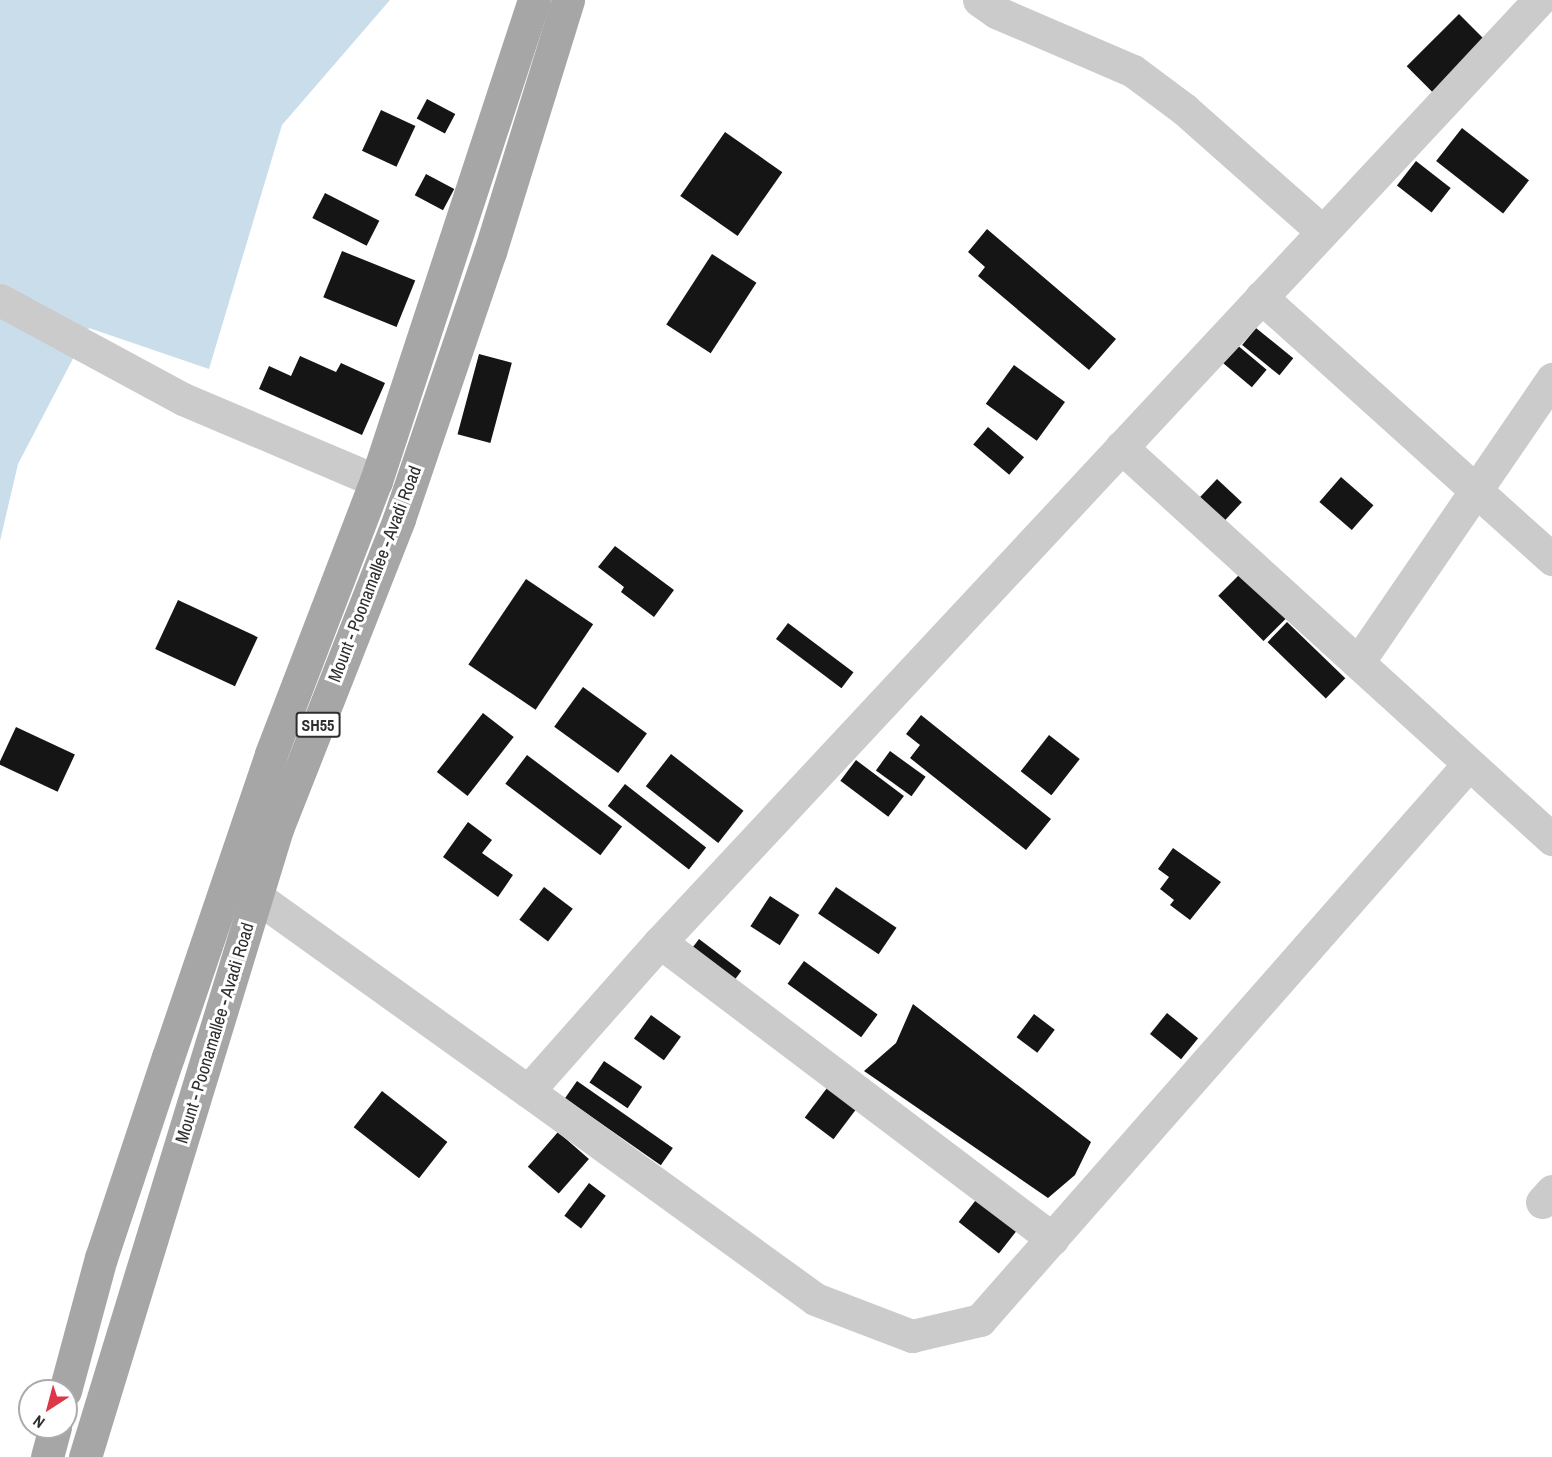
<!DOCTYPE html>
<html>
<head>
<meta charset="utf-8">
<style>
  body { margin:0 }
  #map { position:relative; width:1552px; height:1457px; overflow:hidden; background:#fff; font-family:"Archivo Narrow",sans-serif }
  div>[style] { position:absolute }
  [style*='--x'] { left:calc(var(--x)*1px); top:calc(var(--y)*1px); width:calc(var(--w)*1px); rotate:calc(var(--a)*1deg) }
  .water>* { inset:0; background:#c9deea }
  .building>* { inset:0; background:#151515; transform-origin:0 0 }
  .minor>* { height:33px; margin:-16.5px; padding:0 16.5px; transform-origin:16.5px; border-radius:16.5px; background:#cbcbcb }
  .major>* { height:33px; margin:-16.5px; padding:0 16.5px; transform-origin:16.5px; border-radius:16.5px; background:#a6a6a6 }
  span { translate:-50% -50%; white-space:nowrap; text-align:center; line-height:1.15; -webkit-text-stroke:6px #fff; paint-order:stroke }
  .shield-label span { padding:2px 4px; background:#fff; border:2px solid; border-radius:4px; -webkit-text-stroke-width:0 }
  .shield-label { font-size:16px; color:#2e2e2e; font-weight:700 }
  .street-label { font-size:18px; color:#2e2e2e }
  .north { position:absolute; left:18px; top:1379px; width:60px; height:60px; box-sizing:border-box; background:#fff; border:2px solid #ababab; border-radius:50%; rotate:216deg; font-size:16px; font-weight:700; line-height:24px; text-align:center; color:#2e2e2e }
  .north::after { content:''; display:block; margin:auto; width:21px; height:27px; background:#dd374a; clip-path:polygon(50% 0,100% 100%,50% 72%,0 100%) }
</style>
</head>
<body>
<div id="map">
  <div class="water">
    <div style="clip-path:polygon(0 0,390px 0,282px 125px,209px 369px,89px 328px,18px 464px,0 541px)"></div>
  </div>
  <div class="building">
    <div style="left:1459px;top:14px;width:37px;height:74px;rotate:45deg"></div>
    <div style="left:427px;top:99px;width:32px;height:22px;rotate:28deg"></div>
    <div style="left:381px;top:110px;width:38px;height:45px;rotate:25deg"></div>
    <div style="left:1462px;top:128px;width:85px;height:42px;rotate:38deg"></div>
    <div style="left:725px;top:132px;width:70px;height:78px;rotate:35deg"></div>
    <div style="left:1416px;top:161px;width:44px;height:31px;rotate:38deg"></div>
    <div style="left:426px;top:174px;width:32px;height:24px;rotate:28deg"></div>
    <div style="left:325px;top:193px;width:61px;height:28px;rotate:27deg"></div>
    <div style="clip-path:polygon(987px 229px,1116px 339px,1089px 370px,978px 276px,985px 267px,968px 252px)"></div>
    <div style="left:342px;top:251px;width:79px;height:50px;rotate:22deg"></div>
    <div style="left:712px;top:254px;width:53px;height:84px;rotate:33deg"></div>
    <div style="left:1256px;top:328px;width:48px;height:22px;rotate:39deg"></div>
    <div style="left:1236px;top:344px;width:40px;height:23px;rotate:40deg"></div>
    <div style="left:479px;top:354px;width:34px;height:83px;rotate:15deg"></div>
    <div style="clip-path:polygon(300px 356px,336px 372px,341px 363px,385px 383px,362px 435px,259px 389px,269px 366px,291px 376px)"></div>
    <div style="left:1014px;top:365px;width:63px;height:48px;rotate:36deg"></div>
    <div style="left:988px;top:427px;width:47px;height:23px;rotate:40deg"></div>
    <div style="left:1341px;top:477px;width:43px;height:33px;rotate:41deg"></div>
    <div style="left:1217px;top:479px;width:34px;height:35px;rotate:43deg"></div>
    <div style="clip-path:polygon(615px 546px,674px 590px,654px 617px,621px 592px,624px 587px,598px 567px)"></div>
    <div style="left:1243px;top:571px;width:64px;height:35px;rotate:45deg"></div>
    <div style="left:526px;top:579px;width:81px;height:103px;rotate:34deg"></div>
    <div style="left:178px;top:600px;width:88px;height:54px;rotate:25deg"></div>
    <div style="left:1287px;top:622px;width:81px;height:28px;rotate:44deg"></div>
    <div style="left:788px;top:623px;width:82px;height:20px;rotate:37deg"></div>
    <div style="left:583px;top:687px;width:79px;height:49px;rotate:36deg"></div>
    <div style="left:483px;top:713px;width:39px;height:75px;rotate:38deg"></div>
    <div style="clip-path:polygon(921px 715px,1051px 819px,1026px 850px,910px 758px,920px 745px,906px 734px)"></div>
    <div style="left:16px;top:727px;width:65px;height:41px;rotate:25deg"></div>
    <div style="left:1049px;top:735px;width:39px;height:46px;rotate:38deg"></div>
    <div style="left:890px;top:751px;width:44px;height:24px;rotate:36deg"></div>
    <div style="left:671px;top:754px;width:92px;height:41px;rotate:38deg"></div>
    <div style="left:527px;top:755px;width:119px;height:36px;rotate:37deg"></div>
    <div style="left:856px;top:760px;width:60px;height:26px;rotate:37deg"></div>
    <div style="left:625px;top:784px;width:103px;height:28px;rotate:38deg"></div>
    <div style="clip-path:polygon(468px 822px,492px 840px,482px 853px,513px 875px,498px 897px,443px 857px)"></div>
    <div style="clip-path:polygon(1173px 848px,1221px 882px,1190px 920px,1170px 905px,1174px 900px,1160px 889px,1169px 877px,1158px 869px)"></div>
    <div style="left:544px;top:887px;width:36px;height:41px;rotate:37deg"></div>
    <div style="left:836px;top:887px;width:73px;height:32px;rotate:34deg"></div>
    <div style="left:770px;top:896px;width:35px;height:36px;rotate:33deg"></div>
    <div style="left:699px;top:939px;width:53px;height:16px;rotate:37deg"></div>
    <div style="left:804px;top:961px;width:91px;height:28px;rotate:36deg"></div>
    <div style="clip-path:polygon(913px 1004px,1091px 1142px,1075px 1175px,1048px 1198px,864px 1071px,896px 1043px)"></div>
    <div style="left:1167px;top:1013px;width:40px;height:27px;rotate:39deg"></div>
    <div style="left:1034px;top:1014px;width:26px;height:29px;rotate:37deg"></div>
    <div style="left:651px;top:1015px;width:37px;height:29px;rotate:36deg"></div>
    <div style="left:604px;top:1061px;width:46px;height:26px;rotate:34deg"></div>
    <div style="left:577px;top:1081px;width:117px;height:21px;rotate:35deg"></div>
    <div style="left:830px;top:1084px;width:36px;height:42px;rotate:37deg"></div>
    <div style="left:382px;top:1091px;width:83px;height:46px;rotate:38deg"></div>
    <div style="left:558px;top:1132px;width:41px;height:46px;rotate:41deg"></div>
    <div style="left:589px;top:1183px;width:21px;height:41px;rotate:37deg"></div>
    <div style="left:979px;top:1196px;width:51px;height:33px;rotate:38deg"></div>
  </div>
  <div class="minor">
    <div style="--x:979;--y:0;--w:21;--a:35"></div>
    <div style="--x:996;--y:12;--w:149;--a:23.3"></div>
    <div style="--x:1133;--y:71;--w:64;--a:36.7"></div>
    <div style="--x:1184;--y:109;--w:184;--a:41.5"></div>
    <div style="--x:1261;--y:297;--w:392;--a:42"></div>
    <div style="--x:0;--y:300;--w:208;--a:28.4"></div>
    <div style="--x:183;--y:399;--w:210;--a:23"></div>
    <div style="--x:1121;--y:447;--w:583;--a:42.29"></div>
    <div style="--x:1359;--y:661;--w:342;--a:-55.6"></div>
    <div style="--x:231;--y:886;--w:28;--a:23"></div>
    <div style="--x:257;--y:897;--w:333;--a:35.6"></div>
    <div style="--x:528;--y:1091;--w:199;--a:-48.5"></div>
    <div style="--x:660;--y:942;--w:1288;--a:-46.98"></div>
    <div style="--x:660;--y:942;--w:492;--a:37.1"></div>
    <div style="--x:528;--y:1091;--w:354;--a:35.9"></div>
    <div style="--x:815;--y:1299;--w:104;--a:20.9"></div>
    <div style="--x:912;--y:1336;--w:70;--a:-13.2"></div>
    <div style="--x:980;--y:1320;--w:739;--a:-48.68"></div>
    <div style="--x:1542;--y:1202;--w:15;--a:-48"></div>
  </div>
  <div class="major">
    <div style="--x:65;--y:1391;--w:138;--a:-74.9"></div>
    <div style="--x:101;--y:1258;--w:212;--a:-71.6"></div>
    <div style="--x:168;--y:1057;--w:320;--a:-71.2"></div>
    <div style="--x:271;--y:754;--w:292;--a:-69"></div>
    <div style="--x:376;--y:481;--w:506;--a:-71.82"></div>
    <div style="--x:47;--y:1457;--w:31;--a:-75"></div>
    <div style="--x:85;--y:1457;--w:657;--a:-73"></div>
    <div style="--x:277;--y:829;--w:333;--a:-68.5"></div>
    <div style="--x:399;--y:519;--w:282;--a:-71.2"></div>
    <div style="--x:490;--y:252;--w:264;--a:-72.8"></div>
  </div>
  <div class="shield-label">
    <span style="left:318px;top:725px">SH55</span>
  </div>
  <div class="street-label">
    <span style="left:375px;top:574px;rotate:-69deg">Mount - Poonamallee - Avadi Road</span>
    <span style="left:215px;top:1033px;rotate:-73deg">Mount - Poonamallee - Avadi Road</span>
  </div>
  <div class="north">N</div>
</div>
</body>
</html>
